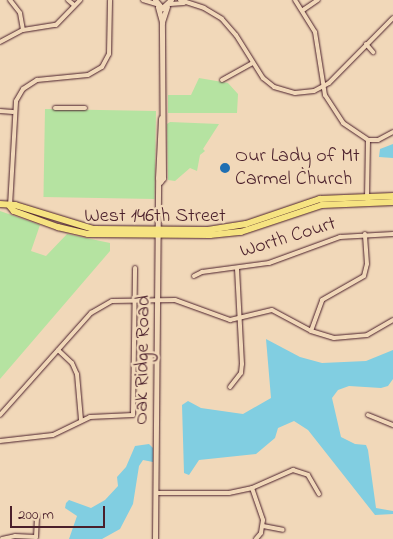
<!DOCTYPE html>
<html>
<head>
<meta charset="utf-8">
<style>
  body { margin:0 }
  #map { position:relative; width:393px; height:539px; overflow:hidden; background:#f1d8b9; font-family:"Indie Flower",sans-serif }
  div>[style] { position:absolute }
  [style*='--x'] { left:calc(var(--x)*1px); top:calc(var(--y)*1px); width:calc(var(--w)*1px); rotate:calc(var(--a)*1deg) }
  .green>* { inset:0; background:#b5e3a1; transform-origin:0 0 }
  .water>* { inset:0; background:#81cee1 }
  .roads { filter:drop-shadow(0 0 1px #4a1f2b) drop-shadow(0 0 1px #4a1f2b) }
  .street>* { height:4px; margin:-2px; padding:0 2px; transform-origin:2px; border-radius:2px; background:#f1d8b9 }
  .secondary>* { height:5px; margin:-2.5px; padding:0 2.5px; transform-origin:2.5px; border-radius:2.5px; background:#f1d8b9 }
  .primary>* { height:5.5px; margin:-2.75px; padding:0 2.75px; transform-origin:2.75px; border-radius:2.75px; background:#f6e381 }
  .dots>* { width:14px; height:14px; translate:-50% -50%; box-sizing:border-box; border:2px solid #f1d8b9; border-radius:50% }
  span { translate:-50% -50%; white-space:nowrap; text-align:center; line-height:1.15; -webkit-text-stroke:4.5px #f1d8b9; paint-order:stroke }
  .poi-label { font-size:20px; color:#4a1f2b }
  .left { translate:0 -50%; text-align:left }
  .street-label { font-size:20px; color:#4a1f2b }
  .scale { position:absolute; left:10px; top:506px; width:95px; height:22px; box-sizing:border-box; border:2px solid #4a1f2b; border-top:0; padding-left:6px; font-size:15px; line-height:18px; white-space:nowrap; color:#4a1f2b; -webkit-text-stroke:4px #f1d8b9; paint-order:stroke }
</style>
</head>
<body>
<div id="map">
  <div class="green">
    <div style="clip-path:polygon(199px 78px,228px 83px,238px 94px,237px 113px,168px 113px,168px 95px,191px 95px)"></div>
    <div style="left:45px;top:109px;width:111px;height:88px;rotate:1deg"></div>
    <div style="clip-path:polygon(170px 122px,219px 124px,203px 149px,205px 151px,200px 155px,197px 171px,190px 168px,175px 181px,168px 180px,167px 124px)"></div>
    <div style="clip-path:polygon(0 211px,40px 225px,31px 251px,46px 256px,67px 234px,110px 243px,110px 251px,0 379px)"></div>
  </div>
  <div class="water">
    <div style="clip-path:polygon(393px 144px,393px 158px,379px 157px,380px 149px)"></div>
    <div style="clip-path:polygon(266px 339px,300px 357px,322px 363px,366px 361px,393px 350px,393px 379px,388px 386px,381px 388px,349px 386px,338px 390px,332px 398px,341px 437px,355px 444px,366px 445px,368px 450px,376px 508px,393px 511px,393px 514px,375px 515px,308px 430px,294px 421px,278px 428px,275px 438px,256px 454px,199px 460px,189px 475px,184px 473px,182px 405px,188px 401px,201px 408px,243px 414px,271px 398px)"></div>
    <div style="clip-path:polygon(149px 444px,153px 448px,153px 462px,143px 460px,139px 466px,133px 504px,120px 529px,102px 539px,69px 539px,77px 516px,65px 508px,66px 503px,69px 500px,91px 508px,105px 500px,118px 486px,117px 477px,126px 467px,135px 446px)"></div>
  </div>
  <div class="roads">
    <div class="street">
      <div style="--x:10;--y:0;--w:16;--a:52"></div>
      <div style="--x:20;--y:13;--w:17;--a:80"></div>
      <div style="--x:68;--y:0;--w:8;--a:40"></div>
      <div style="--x:143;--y:0;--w:14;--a:17"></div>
      <div style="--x:180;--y:0;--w:25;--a:18"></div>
      <div style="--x:204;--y:8;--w:21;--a:31"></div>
      <div style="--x:222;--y:19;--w:21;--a:49"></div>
      <div style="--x:236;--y:35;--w:51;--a:57.9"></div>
      <div style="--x:263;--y:78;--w:14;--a:39"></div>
      <div style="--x:274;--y:87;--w:22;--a:16"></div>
      <div style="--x:295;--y:93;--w:19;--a:-6"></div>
      <div style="--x:314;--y:91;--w:17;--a:-28"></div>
      <div style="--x:329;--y:83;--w:91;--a:-45.4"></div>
      <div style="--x:295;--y:0;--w:38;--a:58"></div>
      <div style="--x:315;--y:32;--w:64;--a:81"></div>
      <div style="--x:325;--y:95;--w:33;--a:57"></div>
      <div style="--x:343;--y:123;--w:30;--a:34"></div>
      <div style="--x:368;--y:140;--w:59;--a:91"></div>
      <div style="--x:170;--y:4;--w:14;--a:-4"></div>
      <div style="--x:303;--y:10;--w:18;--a:-34"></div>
      <div style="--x:0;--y:42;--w:26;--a:-28"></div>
      <div style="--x:23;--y:30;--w:33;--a:-9"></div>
      <div style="--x:56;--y:25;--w:35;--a:-46"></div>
      <div style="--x:366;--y:44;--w:11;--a:49"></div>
      <div style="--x:222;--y:80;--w:35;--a:-29"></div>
      <div style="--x:55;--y:108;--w:30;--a:0"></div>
      <div style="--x:0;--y:111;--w:13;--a:4"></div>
      <div style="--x:368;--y:140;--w:10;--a:0"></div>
      <div style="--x:378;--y:140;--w:17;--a:-28"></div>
      <div style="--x:10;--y:206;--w:105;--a:-86.7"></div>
      <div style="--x:16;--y:101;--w:14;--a:-60"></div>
      <div style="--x:23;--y:89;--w:17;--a:-33"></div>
      <div style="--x:37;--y:80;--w:51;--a:-5.6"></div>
      <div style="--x:88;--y:75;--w:16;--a:-30"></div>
      <div style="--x:102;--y:67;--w:15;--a:-62"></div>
      <div style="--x:109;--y:54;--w:54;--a:-88.9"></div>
      <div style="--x:194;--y:276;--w:9;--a:-27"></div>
      <div style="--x:202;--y:272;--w:68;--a:-7.7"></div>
      <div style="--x:269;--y:263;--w:76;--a:-20.1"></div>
      <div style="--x:340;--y:237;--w:53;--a:-3.2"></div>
      <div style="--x:311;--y:331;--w:33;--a:-70"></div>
      <div style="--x:322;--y:300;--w:48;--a:-29.7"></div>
      <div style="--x:364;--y:276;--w:12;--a:-76"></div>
      <div style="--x:367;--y:264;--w:30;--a:-94"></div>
      <div style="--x:58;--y:350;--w:19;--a:43"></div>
      <div style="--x:72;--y:363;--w:12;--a:66"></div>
      <div style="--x:77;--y:374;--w:46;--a:85"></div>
      <div style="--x:230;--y:387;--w:18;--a:-52"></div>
      <div style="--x:241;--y:373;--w:9;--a:-84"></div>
      <div style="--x:242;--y:364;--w:95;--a:-93"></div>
      <div style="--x:0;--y:415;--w:137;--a:-48.3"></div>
      <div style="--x:91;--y:313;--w:24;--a:-30"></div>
      <div style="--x:112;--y:301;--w:63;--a:-0.9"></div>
      <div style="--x:175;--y:300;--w:59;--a:20"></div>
      <div style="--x:230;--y:320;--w:43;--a:-13.4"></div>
      <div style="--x:272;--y:310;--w:44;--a:28.3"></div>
      <div style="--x:311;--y:331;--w:24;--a:17"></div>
      <div style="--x:334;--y:338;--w:33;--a:-5"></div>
      <div style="--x:367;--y:335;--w:30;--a:-30"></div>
      <div style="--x:368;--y:415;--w:27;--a:22"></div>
      <div style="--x:0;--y:441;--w:53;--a:-6.5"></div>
      <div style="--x:53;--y:435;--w:41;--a:-25.9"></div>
      <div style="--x:90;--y:417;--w:43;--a:-2.7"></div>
      <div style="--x:133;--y:415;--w:147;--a:-89.2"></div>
      <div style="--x:252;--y:488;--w:34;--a:71"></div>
      <div style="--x:263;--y:520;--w:13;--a:99"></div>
      <div style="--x:261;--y:533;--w:8;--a:130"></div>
      <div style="--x:156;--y:493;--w:73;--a:0"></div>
      <div style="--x:229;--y:493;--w:24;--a:-12"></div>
      <div style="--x:252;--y:488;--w:45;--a:-23.7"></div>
      <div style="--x:293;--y:470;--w:16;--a:18"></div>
      <div style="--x:308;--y:475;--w:22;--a:60"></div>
      <div style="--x:263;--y:526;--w:20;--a:11"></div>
      <div style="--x:36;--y:537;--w:21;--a:-87"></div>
      <div style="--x:2;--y:539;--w:13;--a:-13"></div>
      <div style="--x:15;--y:536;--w:21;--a:3"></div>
    </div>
    <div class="secondary">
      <div style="--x:155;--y:0;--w:11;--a:49"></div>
      <div style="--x:162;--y:8;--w:12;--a:-42"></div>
      <div style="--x:158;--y:7;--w:16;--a:75"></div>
      <div style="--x:160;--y:182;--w:5;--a:-53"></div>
      <div style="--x:163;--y:178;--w:156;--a:-90.4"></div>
      <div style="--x:162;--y:22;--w:16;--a:-72"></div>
      <div style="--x:155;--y:539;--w:361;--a:-89.5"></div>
      <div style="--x:158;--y:178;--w:60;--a:-87.1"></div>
    </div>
    <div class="primary">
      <div style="--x:0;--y:204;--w:15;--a:4"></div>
      <div style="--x:15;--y:205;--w:83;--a:16.9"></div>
      <div style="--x:94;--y:229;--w:114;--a:0.5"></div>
      <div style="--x:208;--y:230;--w:38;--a:-9"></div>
      <div style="--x:246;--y:224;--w:78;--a:-18.7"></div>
      <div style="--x:320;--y:199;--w:73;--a:-2.4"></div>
      <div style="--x:10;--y:206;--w:6;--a:51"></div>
      <div style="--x:14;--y:211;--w:47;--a:20"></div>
      <div style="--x:58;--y:227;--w:31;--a:13"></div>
      <div style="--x:88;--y:234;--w:122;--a:0.5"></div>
      <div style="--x:210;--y:235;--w:31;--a:-6"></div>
      <div style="--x:241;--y:232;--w:85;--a:-18.4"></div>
      <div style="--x:322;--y:205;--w:71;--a:-2.4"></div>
    </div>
  </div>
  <div class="dots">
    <div style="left:225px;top:168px;background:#1f6fb2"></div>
  </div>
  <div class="poi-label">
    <span class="left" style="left:235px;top:168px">Our Lady of Mt<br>Carmel Church</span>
  </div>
  <div class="street-label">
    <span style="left:155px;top:216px">West 146th Street</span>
    <span style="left:288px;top:238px;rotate:-17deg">Worth Court</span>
    <span style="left:143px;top:360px;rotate:-89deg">Oak Ridge Road</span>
  </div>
  <div class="scale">200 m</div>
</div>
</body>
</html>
